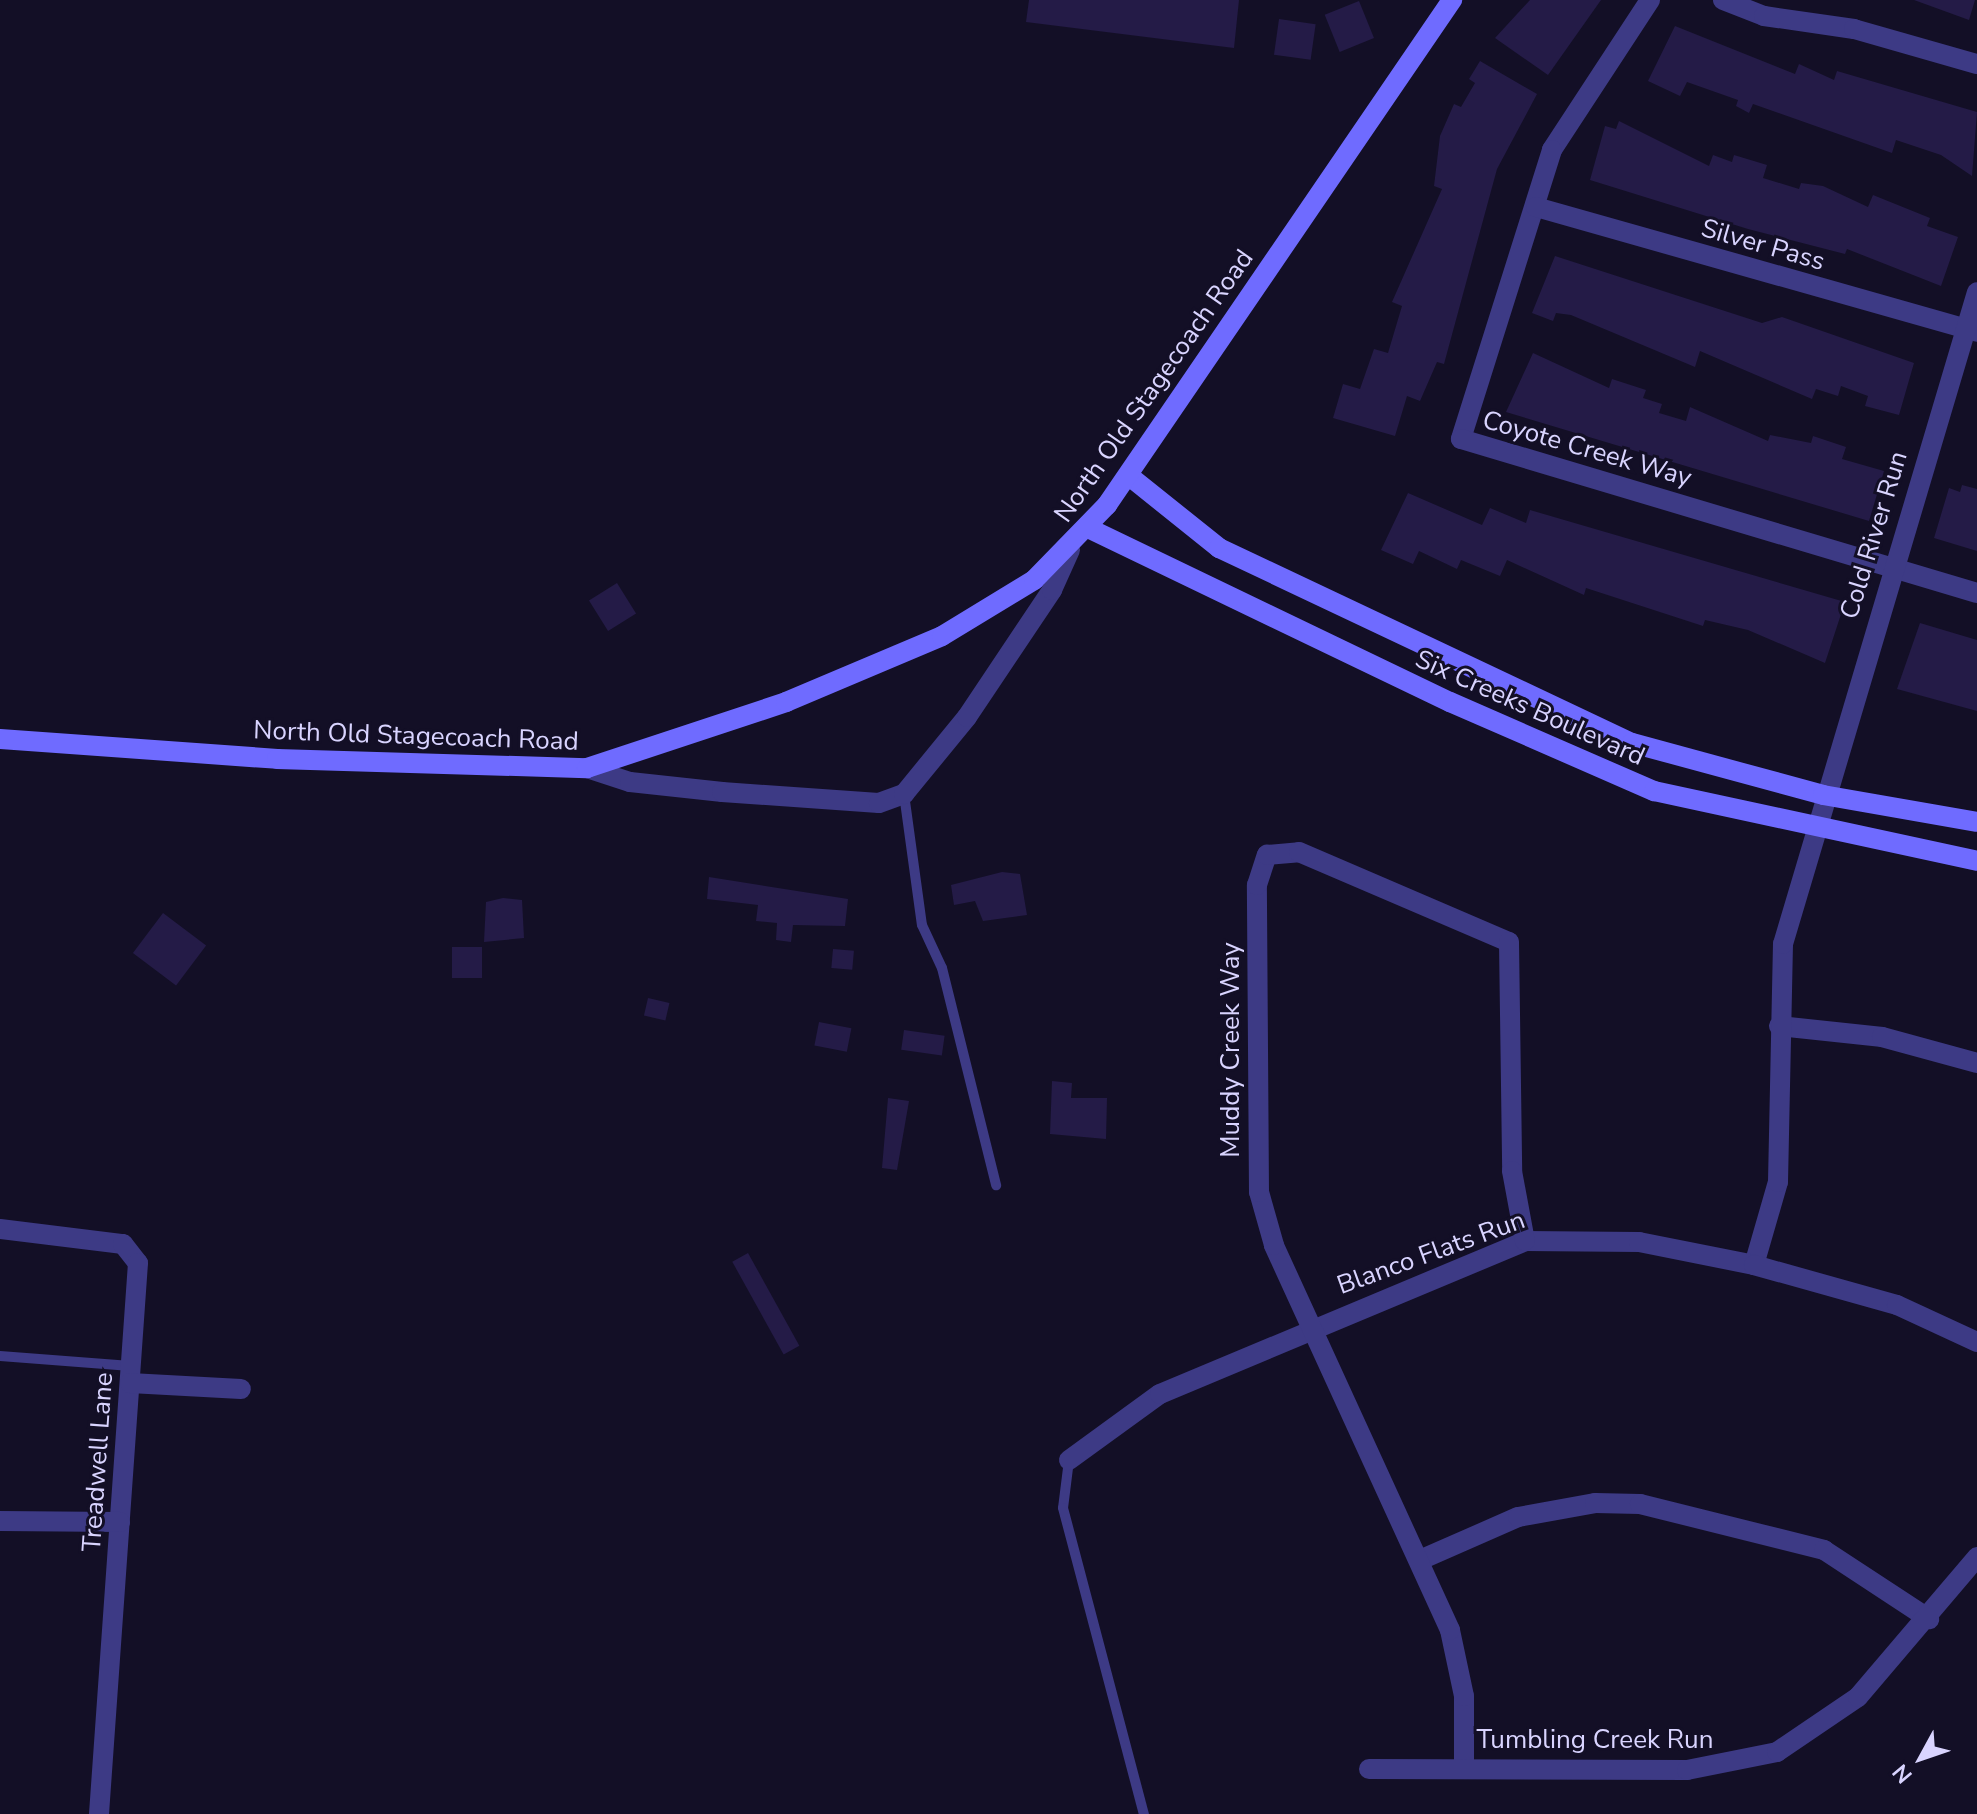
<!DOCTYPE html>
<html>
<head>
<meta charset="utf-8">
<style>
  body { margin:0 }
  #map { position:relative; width:1977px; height:1814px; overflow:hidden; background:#130f26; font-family:"Nunito Sans",sans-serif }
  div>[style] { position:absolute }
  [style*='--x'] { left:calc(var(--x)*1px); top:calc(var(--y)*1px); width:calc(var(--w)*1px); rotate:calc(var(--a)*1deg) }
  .building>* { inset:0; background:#241b47; transform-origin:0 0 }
  .lane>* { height:10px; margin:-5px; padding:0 5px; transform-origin:5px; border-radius:5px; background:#3d3a85 }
  .street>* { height:20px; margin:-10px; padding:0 10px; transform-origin:10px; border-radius:10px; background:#3d3a85 }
  .secondary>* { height:20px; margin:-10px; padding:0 10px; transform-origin:10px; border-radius:10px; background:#6f6bff }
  span { translate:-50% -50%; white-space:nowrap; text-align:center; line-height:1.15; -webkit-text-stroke:6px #130f26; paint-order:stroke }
  .street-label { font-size:26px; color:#d9d4ff }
  .north { position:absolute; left:1881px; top:1718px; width:80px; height:80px; -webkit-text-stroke:6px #130f26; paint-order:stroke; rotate:230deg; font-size:22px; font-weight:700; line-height:32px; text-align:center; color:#d9d4ff }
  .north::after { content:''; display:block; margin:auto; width:28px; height:36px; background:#d9d4ff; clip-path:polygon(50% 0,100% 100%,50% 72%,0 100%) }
</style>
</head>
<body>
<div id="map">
  <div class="building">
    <div style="clip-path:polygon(1029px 0,1239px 0,1234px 48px,1026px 22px)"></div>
    <div style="clip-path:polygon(1530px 0,1601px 0,1548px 75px,1495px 38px)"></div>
    <div style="clip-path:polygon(1914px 0,1975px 0,1969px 20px)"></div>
    <div style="left:1359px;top:1px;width:40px;height:37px;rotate:68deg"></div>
    <div style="left:1279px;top:19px;width:37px;height:36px;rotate:8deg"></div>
    <div style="clip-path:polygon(1675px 26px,1795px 74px,1799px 64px,1834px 80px,1837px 71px,1977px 112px,1972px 176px,1941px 155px,1896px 140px,1892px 153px,1753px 104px,1749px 113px,1736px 106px,1738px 100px,1687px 82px,1680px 96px,1648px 81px)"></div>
    <div style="clip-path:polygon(1480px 61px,1537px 94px,1497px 169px,1444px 364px,1437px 362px,1420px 401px,1407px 396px,1395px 436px,1333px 418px,1343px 384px,1360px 389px,1374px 349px,1388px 353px,1402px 306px,1392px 302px,1442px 189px,1434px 186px,1440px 136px,1454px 104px,1461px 107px,1475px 83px,1469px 79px)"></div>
    <div style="clip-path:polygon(1619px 121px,1709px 166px,1713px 155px,1732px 162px,1734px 155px,1767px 165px,1763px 178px,1799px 189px,1801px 183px,1823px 186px,1868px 207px,1873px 195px,1930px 218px,1927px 226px,1958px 237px,1941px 286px,1847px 249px,1845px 254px,1748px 229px,1590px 180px,1605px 126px,1616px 129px)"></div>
    <div style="clip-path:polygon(1555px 256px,1762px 323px,1782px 317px,1914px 363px,1899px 415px,1865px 406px,1868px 396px,1841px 386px,1838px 396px,1816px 389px,1812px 399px,1700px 351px,1695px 367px,1571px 315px,1556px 313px,1553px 321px,1532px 313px)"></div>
    <div style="clip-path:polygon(1533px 353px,1609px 388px,1612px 379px,1646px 390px,1643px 398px,1662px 404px,1659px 413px,1686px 421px,1690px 407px,1768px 441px,1770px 435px,1811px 443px,1813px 436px,1846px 447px,1842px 459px,1884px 471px,1869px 521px,1506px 412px)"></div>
    <div style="clip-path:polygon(1962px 485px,1977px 489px,1977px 551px,1934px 538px,1949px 488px,1960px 492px)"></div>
    <div style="clip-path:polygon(1408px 493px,1482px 525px,1490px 508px,1526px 523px,1530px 510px,1845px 602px,1825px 663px,1748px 630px,1705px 620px,1703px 626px,1586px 588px,1584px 595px,1507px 560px,1500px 576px,1461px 560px,1457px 569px,1419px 551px,1413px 564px,1381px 550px)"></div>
    <div style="left:617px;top:583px;width:36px;height:33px;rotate:58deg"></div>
    <div style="clip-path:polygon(1920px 623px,1977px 640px,1977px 711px,1897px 689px)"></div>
    <div style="clip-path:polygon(1002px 872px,1020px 874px,1027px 915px,983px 921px,975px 901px,954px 905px,951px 885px)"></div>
    <div style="clip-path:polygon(709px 877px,848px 899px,845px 926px,793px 925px,791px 942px,776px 940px,777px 923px,756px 921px,758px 905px,707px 899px)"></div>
    <div style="clip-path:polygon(503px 898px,522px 900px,524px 938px,484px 942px,486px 902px)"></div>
    <div style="left:163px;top:913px;width:54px;height:50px;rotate:37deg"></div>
    <div style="left:452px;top:947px;width:30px;height:31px"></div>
    <div style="left:833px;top:949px;width:21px;height:19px;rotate:5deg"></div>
    <div style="left:648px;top:998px;width:22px;height:18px;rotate:13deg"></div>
    <div style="left:819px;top:1022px;width:33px;height:24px;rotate:11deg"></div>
    <div style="left:904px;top:1030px;width:41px;height:20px;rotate:8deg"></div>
    <div style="clip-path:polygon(1052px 1081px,1072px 1083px,1071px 1098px,1107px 1098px,1106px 1139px,1050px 1134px)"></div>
    <div style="clip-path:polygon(888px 1098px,909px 1101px,897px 1170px,882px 1168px)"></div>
    <div style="left:748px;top:1253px;width:106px;height:18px;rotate:61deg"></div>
  </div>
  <div class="lane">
    <div style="--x:904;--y:794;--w:132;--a:82.2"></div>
    <div style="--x:922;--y:925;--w:47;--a:65.1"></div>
    <div style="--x:942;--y:968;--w:224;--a:76"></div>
    <div style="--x:0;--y:1356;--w:131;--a:4.4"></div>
    <div style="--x:1069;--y:1460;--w:48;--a:97.1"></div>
    <div style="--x:1063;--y:1508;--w:317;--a:75.2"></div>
  </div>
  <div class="street">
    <div style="--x:1650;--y:0;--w:179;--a:123.2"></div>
    <div style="--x:1552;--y:150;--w:303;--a:107.5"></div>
    <div style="--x:1461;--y:439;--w:538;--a:16.62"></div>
    <div style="--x:1723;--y:0;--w:44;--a:21.3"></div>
    <div style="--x:1764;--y:16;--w:91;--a:8.2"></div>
    <div style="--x:1854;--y:29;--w:128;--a:15.9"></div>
    <div style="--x:1536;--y:207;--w:458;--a:15.8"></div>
    <div style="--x:587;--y:768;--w:45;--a:18"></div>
    <div style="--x:630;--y:782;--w:93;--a:6.2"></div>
    <div style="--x:722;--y:792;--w:157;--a:4"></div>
    <div style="--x:879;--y:803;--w:27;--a:-20"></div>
    <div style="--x:904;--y:794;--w:99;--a:-50.7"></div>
    <div style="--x:967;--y:717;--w:153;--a:-56.2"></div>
    <div style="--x:1052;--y:590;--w:44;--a:-65.8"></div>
    <div style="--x:1779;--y:1026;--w:104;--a:6.1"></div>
    <div style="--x:1882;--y:1037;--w:98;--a:15.3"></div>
    <div style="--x:0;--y:1229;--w:124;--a:7"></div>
    <div style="--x:123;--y:1244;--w:24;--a:52"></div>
    <div style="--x:138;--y:1263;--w:552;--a:94.05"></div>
    <div style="--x:1754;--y:1265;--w:86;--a:-73.9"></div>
    <div style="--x:1778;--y:1182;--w:238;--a:-88.8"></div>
    <div style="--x:1783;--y:944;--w:680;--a:-73.43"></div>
    <div style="--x:130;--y:1383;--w:111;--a:3.1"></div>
    <div style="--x:1069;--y:1460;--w:112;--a:-36"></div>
    <div style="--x:1160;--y:1394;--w:396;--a:-22.7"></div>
    <div style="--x:1525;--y:1241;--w:114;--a:0.5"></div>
    <div style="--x:1639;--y:1242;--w:117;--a:11.3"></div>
    <div style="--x:1754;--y:1265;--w:148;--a:15.6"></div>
    <div style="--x:1897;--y:1305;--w:88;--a:24.8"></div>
    <div style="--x:0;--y:1521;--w:120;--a:0.5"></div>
    <div style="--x:1420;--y:1560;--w:107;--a:-23.7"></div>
    <div style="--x:1518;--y:1517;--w:78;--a:-10.3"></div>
    <div style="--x:1595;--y:1503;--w:45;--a:1.3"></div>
    <div style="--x:1640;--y:1504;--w:190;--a:14"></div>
    <div style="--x:1824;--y:1550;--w:126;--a:33.3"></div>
    <div style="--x:1464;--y:1766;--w:70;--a:-90"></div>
    <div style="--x:1464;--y:1696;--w:67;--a:-102"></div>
    <div style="--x:1450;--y:1630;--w:423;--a:-114.6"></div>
    <div style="--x:1274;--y:1245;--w:55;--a:-105.8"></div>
    <div style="--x:1259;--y:1192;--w:307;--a:-90.4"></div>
    <div style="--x:1257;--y:885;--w:32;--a:-72"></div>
    <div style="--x:1267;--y:855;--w:32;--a:-5"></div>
    <div style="--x:1299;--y:852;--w:228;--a:23.2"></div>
    <div style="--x:1509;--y:942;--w:229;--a:89.2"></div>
    <div style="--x:1512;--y:1171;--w:71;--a:79.5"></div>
    <div style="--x:1369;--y:1769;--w:318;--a:0.2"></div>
    <div style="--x:1687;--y:1770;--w:92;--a:-11.3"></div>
    <div style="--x:1777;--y:1752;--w:98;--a:-34.2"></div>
    <div style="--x:1858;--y:1697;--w:184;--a:-49.6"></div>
  </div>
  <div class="secondary">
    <div style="--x:1128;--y:475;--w:117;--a:38.7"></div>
    <div style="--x:1219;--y:548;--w:457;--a:25.3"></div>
    <div style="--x:1632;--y:743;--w:198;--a:15.2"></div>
    <div style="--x:1823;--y:795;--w:156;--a:9.9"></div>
    <div style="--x:1088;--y:528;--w:402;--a:25.7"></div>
    <div style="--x:1450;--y:702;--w:223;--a:23.6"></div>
    <div style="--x:1654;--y:791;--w:330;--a:12.2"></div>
    <div style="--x:0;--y:739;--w:278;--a:4.1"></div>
    <div style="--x:277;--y:759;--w:310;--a:1.7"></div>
    <div style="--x:587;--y:768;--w:210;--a:-18.3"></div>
    <div style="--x:786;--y:702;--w:169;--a:-22.9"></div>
    <div style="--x:942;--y:636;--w:108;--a:-31.3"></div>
    <div style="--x:1034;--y:580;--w:105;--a:-45.8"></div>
    <div style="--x:1107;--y:505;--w:612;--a:-55.66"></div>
  </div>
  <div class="street-label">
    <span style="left:1763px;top:245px;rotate:16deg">Silver Pass</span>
    <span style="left:1154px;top:386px;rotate:-55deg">North Old Stagecoach Road</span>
    <span style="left:1587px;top:449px;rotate:16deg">Coyote Creek Way</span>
    <span style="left:1874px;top:535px;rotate:-73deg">Cold River Run</span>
    <span style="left:1530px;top:708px;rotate:24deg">Six Creeks Boulevard</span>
    <span style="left:416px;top:736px;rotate:2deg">North Old Stagecoach Road</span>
    <span style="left:1231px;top:1050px;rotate:-90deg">Muddy Creek Way</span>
    <span style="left:1431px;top:1253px;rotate:-20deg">Blanco Flats Run</span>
    <span style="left:98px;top:1462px;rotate:-86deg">Treadwell Lane</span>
    <span style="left:1595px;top:1740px">Tumbling Creek Run</span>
  </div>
  <div class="north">N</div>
</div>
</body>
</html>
